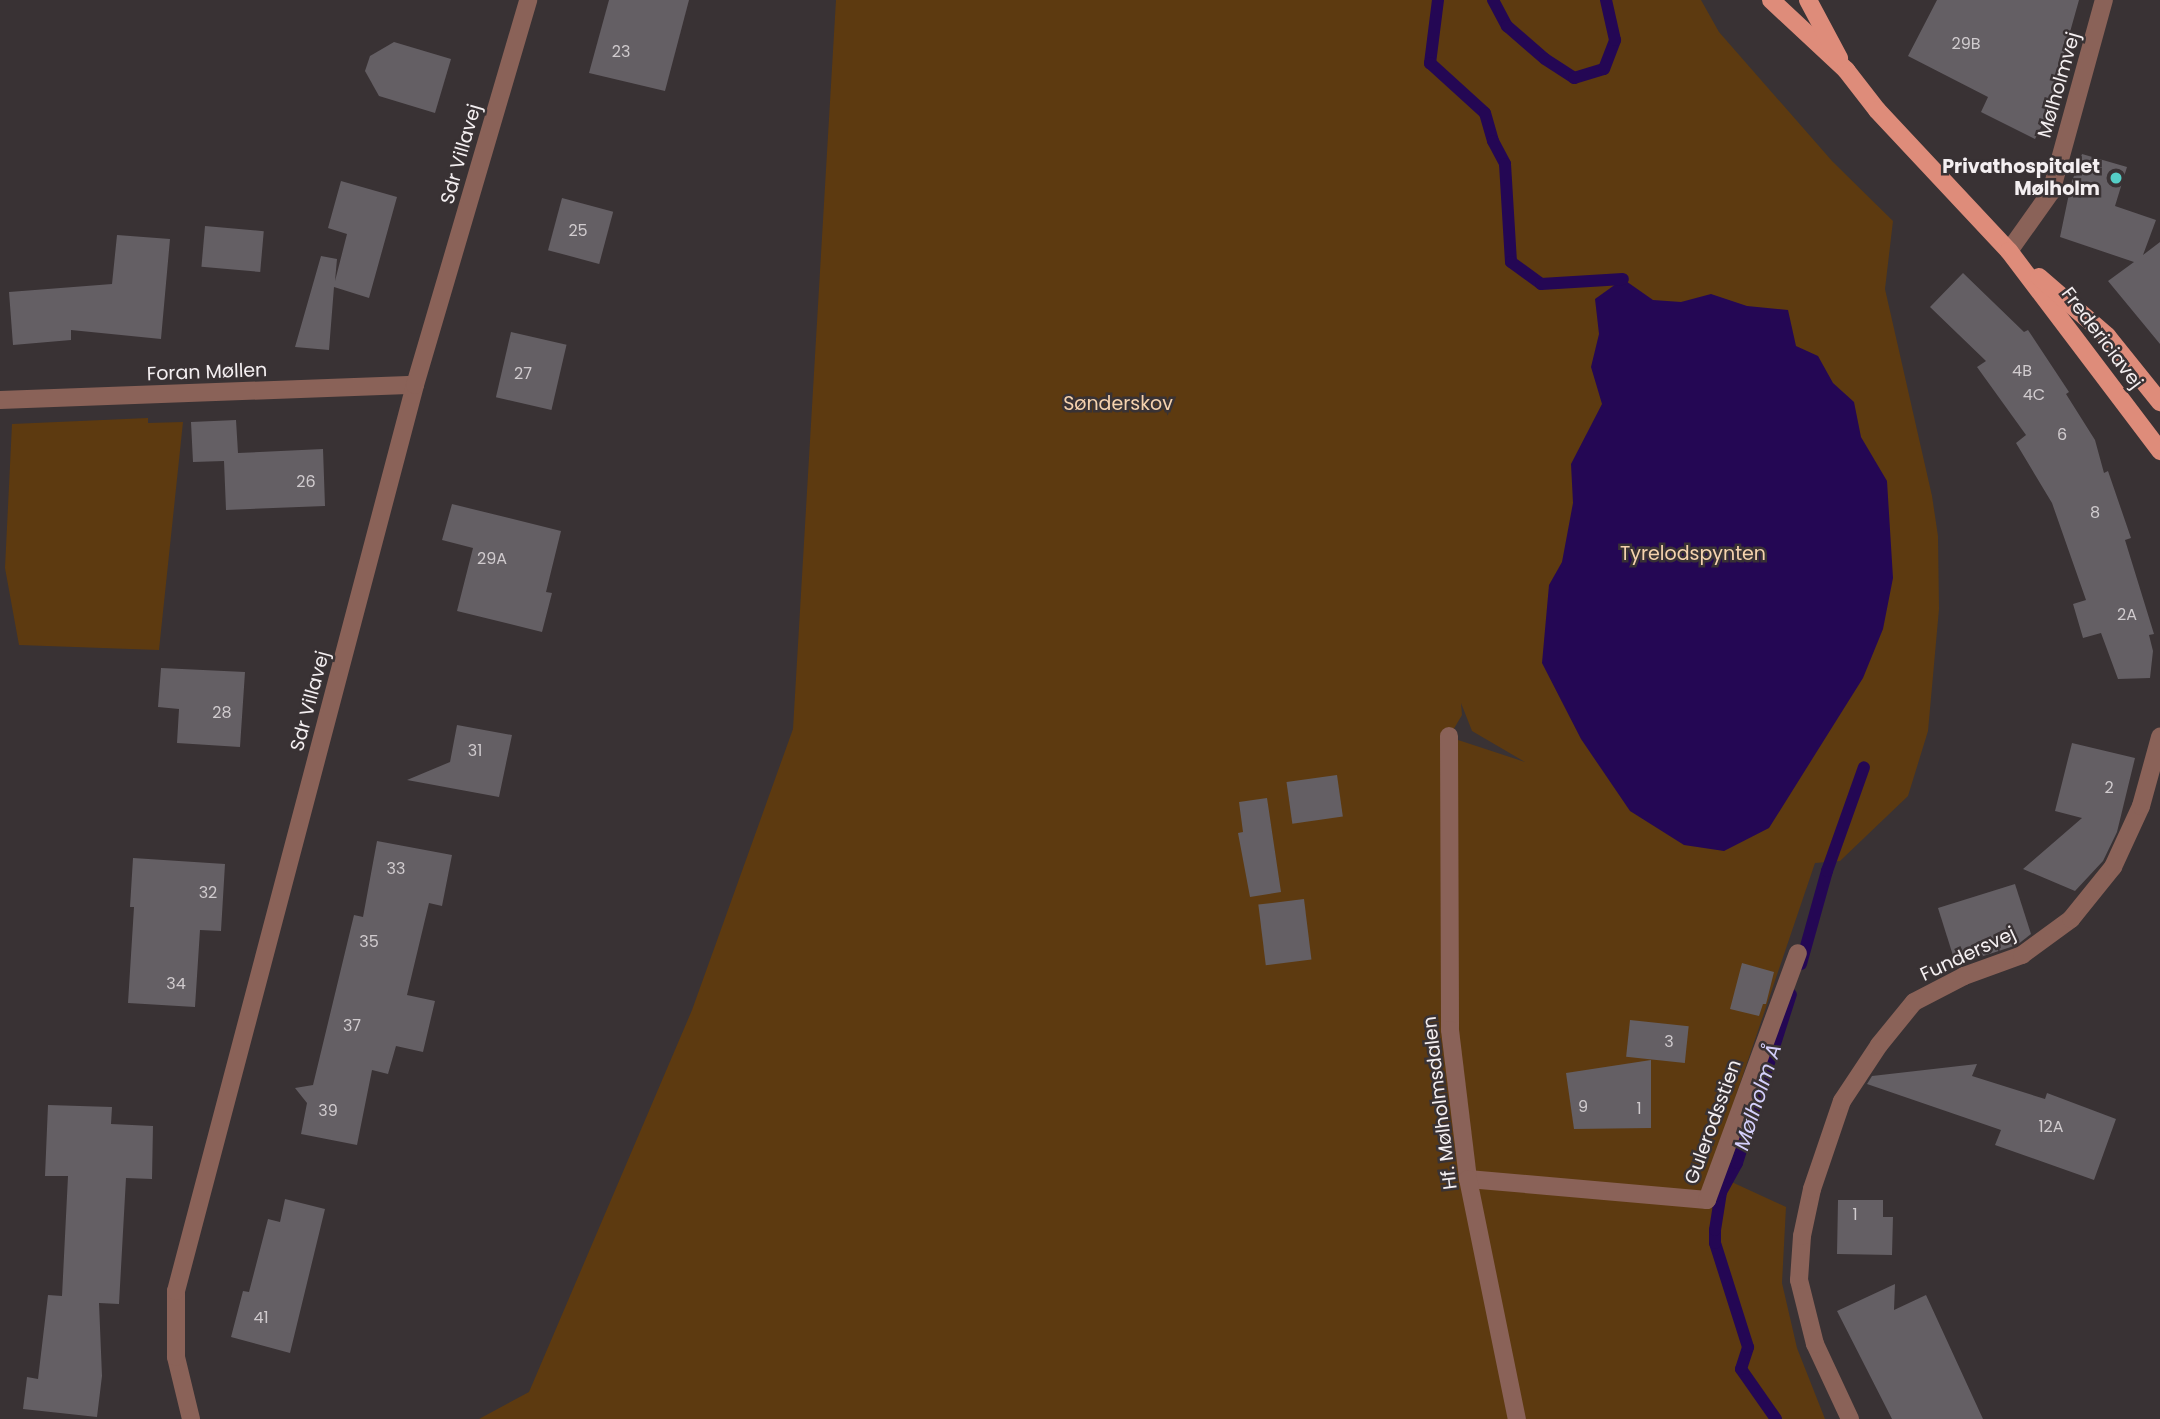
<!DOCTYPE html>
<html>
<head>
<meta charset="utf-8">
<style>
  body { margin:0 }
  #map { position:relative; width:2160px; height:1419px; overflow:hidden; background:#393234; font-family:Poppins,sans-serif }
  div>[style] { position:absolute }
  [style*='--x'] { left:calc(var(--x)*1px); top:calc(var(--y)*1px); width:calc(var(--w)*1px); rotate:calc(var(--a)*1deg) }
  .green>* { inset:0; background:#5d3a10 }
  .water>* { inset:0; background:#240754 }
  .stream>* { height:12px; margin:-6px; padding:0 6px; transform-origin:6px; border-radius:6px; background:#240754 }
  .building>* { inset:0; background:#645f64; transform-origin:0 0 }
  .service>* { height:18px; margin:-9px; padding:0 9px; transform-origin:9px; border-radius:9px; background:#8a6258 }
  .minor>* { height:18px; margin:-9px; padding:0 9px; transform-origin:9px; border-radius:9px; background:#8a6258 }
  .primary>* { height:18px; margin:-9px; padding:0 9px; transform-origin:9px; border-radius:9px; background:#de8c7a }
  .dots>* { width:19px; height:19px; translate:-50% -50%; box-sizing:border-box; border:4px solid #393234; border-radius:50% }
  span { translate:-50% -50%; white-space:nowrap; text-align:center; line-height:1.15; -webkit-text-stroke:5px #393234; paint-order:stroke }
  .number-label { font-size:16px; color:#d0cbce }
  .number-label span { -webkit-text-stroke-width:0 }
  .street-label { font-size:19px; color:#f4eff1 }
  .poi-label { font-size:19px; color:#f4eff1; font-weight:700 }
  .right { translate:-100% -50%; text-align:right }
  .park-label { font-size:19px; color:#f5d2ae }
  .water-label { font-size:21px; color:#d4cffb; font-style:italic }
</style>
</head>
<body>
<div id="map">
  <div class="green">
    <div style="clip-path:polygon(evenodd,836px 0,1701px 0,1719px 32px,1832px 161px,1893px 221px,1885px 289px,1932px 496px,1938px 536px,1939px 609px,1928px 731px,1908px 796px,1840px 861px,1815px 863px,1710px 1172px,1786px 1207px,1782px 1283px,1797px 1348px,1825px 1419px,479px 1419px,529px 1392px,692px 1010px,793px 729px,836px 0,1461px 703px,1472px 731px,1525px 762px,1449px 737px,1462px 715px,1461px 703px)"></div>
    <div style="clip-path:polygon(148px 418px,148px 423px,183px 422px,159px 650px,19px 645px,5px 568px,12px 424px)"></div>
  </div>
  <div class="water">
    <div style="clip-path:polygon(1623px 279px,1653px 300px,1681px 302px,1711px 294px,1747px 306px,1788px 310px,1796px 346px,1818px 356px,1833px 383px,1854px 402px,1861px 437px,1887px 481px,1893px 578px,1883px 629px,1863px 678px,1769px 828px,1724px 851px,1684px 845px,1630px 811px,1581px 739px,1542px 663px,1549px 585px,1562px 562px,1573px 503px,1571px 464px,1602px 404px,1591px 367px,1599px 334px,1595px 299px)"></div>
  </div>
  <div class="stream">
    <div style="--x:1438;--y:0;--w:64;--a:97.2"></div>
    <div style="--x:1430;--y:63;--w:74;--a:42.3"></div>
    <div style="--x:1485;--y:113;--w:29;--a:74"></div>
    <div style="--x:1493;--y:141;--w:26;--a:62"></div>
    <div style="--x:1505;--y:164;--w:98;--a:86.5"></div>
    <div style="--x:1511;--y:262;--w:37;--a:36"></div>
    <div style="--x:1541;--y:284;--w:82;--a:-3.5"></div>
    <div style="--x:1493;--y:0;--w:30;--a:62"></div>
    <div style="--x:1507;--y:26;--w:50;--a:41"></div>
    <div style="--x:1545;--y:59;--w:35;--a:33"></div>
    <div style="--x:1574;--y:78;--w:31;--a:-17"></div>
    <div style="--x:1604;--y:69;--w:31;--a:-69"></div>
    <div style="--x:1615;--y:40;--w:41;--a:-102.7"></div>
    <div style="--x:1801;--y:964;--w:97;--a:-74.4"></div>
    <div style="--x:1827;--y:871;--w:110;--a:-70.4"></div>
    <div style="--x:1776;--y:1419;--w:61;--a:-125"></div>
    <div style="--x:1741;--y:1369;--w:23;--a:-72"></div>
    <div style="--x:1748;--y:1347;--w:109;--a:-107.6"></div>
    <div style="--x:1715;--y:1243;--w:13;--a:-90"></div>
    <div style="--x:1715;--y:1230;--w:38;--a:-81"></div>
    <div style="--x:1721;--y:1192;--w:33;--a:-61"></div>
    <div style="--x:1737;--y:1163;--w:177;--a:-72.3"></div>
  </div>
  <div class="building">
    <div style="clip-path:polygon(609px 0,689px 0,665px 91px,589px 73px)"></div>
    <div style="clip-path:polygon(1937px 0,2079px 0,2054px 89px,2059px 92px,2035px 139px,1981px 112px,1988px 97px,1908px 56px)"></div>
    <div style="clip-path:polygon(394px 42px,451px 59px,435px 113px,379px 96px,365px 71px,370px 56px)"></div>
    <div style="clip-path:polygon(2082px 154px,2127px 167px,2115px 206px,2156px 220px,2143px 255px,2160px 242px,2160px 344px,2108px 281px,2134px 262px,2060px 237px,2071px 184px)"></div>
    <div style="clip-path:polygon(341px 181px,397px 197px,369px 298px,334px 287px,329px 350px,295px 347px,321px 256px,337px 259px,335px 281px,347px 234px,328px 228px)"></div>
    <div style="left:562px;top:198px;width:53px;height:54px;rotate:15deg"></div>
    <div style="left:205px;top:226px;width:59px;height:41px;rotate:5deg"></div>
    <div style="clip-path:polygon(117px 235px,170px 239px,161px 339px,71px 330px,71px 340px,13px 345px,9px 292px,112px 284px)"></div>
    <div style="clip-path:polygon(1963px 273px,2024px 332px,2028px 330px,2069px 392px,2066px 394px,2095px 440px,2104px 473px,2108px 471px,2131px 538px,2125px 540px,2154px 634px,2149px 635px,2153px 651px,2150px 678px,2118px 679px,2101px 633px,2083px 638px,2073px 604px,2086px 600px,2052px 503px,2016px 443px,2026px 435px,1977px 367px,1986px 361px,1930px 307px)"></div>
    <div style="left:511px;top:332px;width:57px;height:67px;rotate:13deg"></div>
    <div style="clip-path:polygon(236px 420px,238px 453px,323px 449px,325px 506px,226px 510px,224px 461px,193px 462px,191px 422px)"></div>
    <div style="clip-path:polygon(452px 504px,561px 531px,546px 592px,552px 593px,542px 632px,457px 611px,473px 548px,442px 540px)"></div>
    <div style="clip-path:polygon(161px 668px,245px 672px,240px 747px,177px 743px,179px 709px,158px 707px)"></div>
    <div style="clip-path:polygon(457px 725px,512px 735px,499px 797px,407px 780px,450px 762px)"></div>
    <div style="clip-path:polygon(2072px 743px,2135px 758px,2117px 832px,2103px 861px,2075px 891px,2023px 869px,2082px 818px,2055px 811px)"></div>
    <div style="left:1337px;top:775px;width:42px;height:51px;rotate:82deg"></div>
    <div style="clip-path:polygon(1267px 798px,1281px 892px,1250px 897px,1238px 833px,1243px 832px,1239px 802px)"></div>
    <div style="clip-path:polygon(377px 841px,452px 855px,442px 906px,429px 903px,407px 995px,435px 1001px,423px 1052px,396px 1046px,388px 1074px,372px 1070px,357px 1145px,301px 1134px,307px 1103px,295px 1088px,313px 1085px,354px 915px,363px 917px)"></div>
    <div style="clip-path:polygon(133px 858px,225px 864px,221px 931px,200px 930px,195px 1007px,128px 1003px,134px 907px,130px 907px)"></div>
    <div style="clip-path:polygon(2015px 884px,2031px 934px,2017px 945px,1956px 965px,1938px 908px)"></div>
    <div style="left:1304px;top:899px;width:61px;height:46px;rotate:83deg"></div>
    <div style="clip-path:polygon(1742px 963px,1774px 972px,1766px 1004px,1763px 1004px,1759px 1016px,1730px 1009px)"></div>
    <div style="left:1630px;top:1020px;width:59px;height:37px;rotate:6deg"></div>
    <div style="clip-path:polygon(1651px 1060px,1651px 1128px,1574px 1129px,1566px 1073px)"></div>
    <div style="clip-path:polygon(1977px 1064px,1972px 1076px,2045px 1099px,2047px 1093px,2116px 1119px,2094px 1180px,1995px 1145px,2001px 1130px,1867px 1084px,1872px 1076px)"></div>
    <div style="clip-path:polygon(48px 1105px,112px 1107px,111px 1124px,153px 1126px,152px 1179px,126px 1178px,119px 1304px,99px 1303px,102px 1376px,97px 1417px,23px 1409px,27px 1377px,38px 1379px,48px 1295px,62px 1296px,68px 1176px,45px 1176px)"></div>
    <div style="clip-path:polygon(285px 1199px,325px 1209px,290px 1353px,231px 1337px,243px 1291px,249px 1292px,268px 1219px,280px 1222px)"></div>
    <div style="clip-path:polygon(1838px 1200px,1883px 1200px,1883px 1217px,1893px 1217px,1892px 1255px,1837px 1254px)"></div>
    <div style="clip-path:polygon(1895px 1284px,1894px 1310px,1926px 1295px,1983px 1419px,1892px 1419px,1837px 1311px)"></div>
  </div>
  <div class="service">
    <div style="--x:1468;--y:1179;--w:240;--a:5"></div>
    <div style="--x:1707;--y:1200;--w:263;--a:-69.8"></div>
  </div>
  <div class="minor">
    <div style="--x:2009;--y:251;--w:72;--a:-54.6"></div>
    <div style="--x:2051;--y:192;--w:199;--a:-74.6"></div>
    <div style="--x:0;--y:400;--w:415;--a:-2.1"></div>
    <div style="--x:1449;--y:736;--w:294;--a:89.8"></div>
    <div style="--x:1450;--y:1030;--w:150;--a:83.1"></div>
    <div style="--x:1468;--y:1179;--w:245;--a:78.5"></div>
    <div style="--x:191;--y:1419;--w:64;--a:-103.6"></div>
    <div style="--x:176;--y:1357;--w:66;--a:-90"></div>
    <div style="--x:176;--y:1291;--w:937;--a:-75.22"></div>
    <div style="--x:415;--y:385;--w:401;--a:-73.6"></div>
    <div style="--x:1850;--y:1419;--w:83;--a:-115"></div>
    <div style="--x:1815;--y:1344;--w:66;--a:-104"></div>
    <div style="--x:1799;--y:1280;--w:44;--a:-86.1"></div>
    <div style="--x:1802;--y:1236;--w:48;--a:-78"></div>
    <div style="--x:1812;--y:1189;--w:93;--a:-71.2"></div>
    <div style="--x:1842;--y:1101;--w:67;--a:-56.5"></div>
    <div style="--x:1879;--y:1045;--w:55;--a:-50.9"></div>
    <div style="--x:1914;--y:1002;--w:56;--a:-27.5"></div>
    <div style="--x:1964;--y:976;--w:62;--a:-19.9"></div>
    <div style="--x:2022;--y:955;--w:61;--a:-36.3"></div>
    <div style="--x:2071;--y:919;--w:67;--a:-51.1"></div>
    <div style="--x:2113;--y:867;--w:67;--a:-65.3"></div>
    <div style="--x:2141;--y:806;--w:72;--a:-74.6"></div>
  </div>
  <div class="primary">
    <div style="--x:1771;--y:0;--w:103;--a:43"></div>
    <div style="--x:1846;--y:70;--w:51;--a:52.2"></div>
    <div style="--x:1877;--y:110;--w:193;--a:46.9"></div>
    <div style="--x:2009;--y:251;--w:251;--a:52.9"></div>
    <div style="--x:1808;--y:0;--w:66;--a:61.9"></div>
    <div style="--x:2039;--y:277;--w:90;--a:40.9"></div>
    <div style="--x:2107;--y:336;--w:85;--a:51.2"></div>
  </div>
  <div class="dots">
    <div style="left:2116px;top:178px;background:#55cec6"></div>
  </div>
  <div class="number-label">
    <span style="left:1966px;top:44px">29B</span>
    <span style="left:621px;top:52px">23</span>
    <span style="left:578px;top:231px">25</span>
    <span style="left:2022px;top:371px">4B</span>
    <span style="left:523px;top:374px">27</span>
    <span style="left:2034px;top:395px">4C</span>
    <span style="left:2062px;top:435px">6</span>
    <span style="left:306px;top:482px">26</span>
    <span style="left:2095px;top:513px">8</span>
    <span style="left:492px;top:559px">29A</span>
    <span style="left:2127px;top:615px">2A</span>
    <span style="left:222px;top:713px">28</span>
    <span style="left:475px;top:751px">31</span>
    <span style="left:2109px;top:788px">2</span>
    <span style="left:396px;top:869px">33</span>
    <span style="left:208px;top:893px">32</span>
    <span style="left:369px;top:942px">35</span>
    <span style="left:176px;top:984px">34</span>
    <span style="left:352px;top:1026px">37</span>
    <span style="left:1669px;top:1042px">3</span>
    <span style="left:1583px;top:1107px">9</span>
    <span style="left:1639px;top:1109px">1</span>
    <span style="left:328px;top:1111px">39</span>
    <span style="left:2051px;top:1127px">12A</span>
    <span style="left:1855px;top:1215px">1</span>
    <span style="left:261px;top:1318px">41</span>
  </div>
  <div class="street-label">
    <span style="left:2059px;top:85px;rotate:-74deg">Mølholmvej</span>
    <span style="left:461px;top:154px;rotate:-74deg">Sdr Villavej</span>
    <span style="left:2102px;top:338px;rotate:53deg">Fredericiavej</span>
    <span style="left:207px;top:372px;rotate:-2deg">Foran Møllen</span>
    <span style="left:310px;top:701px;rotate:-75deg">Sdr Villavej</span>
    <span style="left:1968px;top:954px;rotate:-25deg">Fundersvej</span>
    <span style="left:1440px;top:1103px;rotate:-97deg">Hf. Mølholmsdalen</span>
    <span style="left:1713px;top:1122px;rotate:-70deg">Gulerodsstien</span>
  </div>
  <div class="poi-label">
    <span class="right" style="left:2100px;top:178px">Privathospitalet<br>Mølholm</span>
  </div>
  <div class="park-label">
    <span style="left:1118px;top:404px">Sønderskov</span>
    <span style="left:1693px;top:554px">Tyrelodspynten</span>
  </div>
  <div class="water-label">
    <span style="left:1758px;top:1097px;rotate:-72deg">Mølholm Å</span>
  </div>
</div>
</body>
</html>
